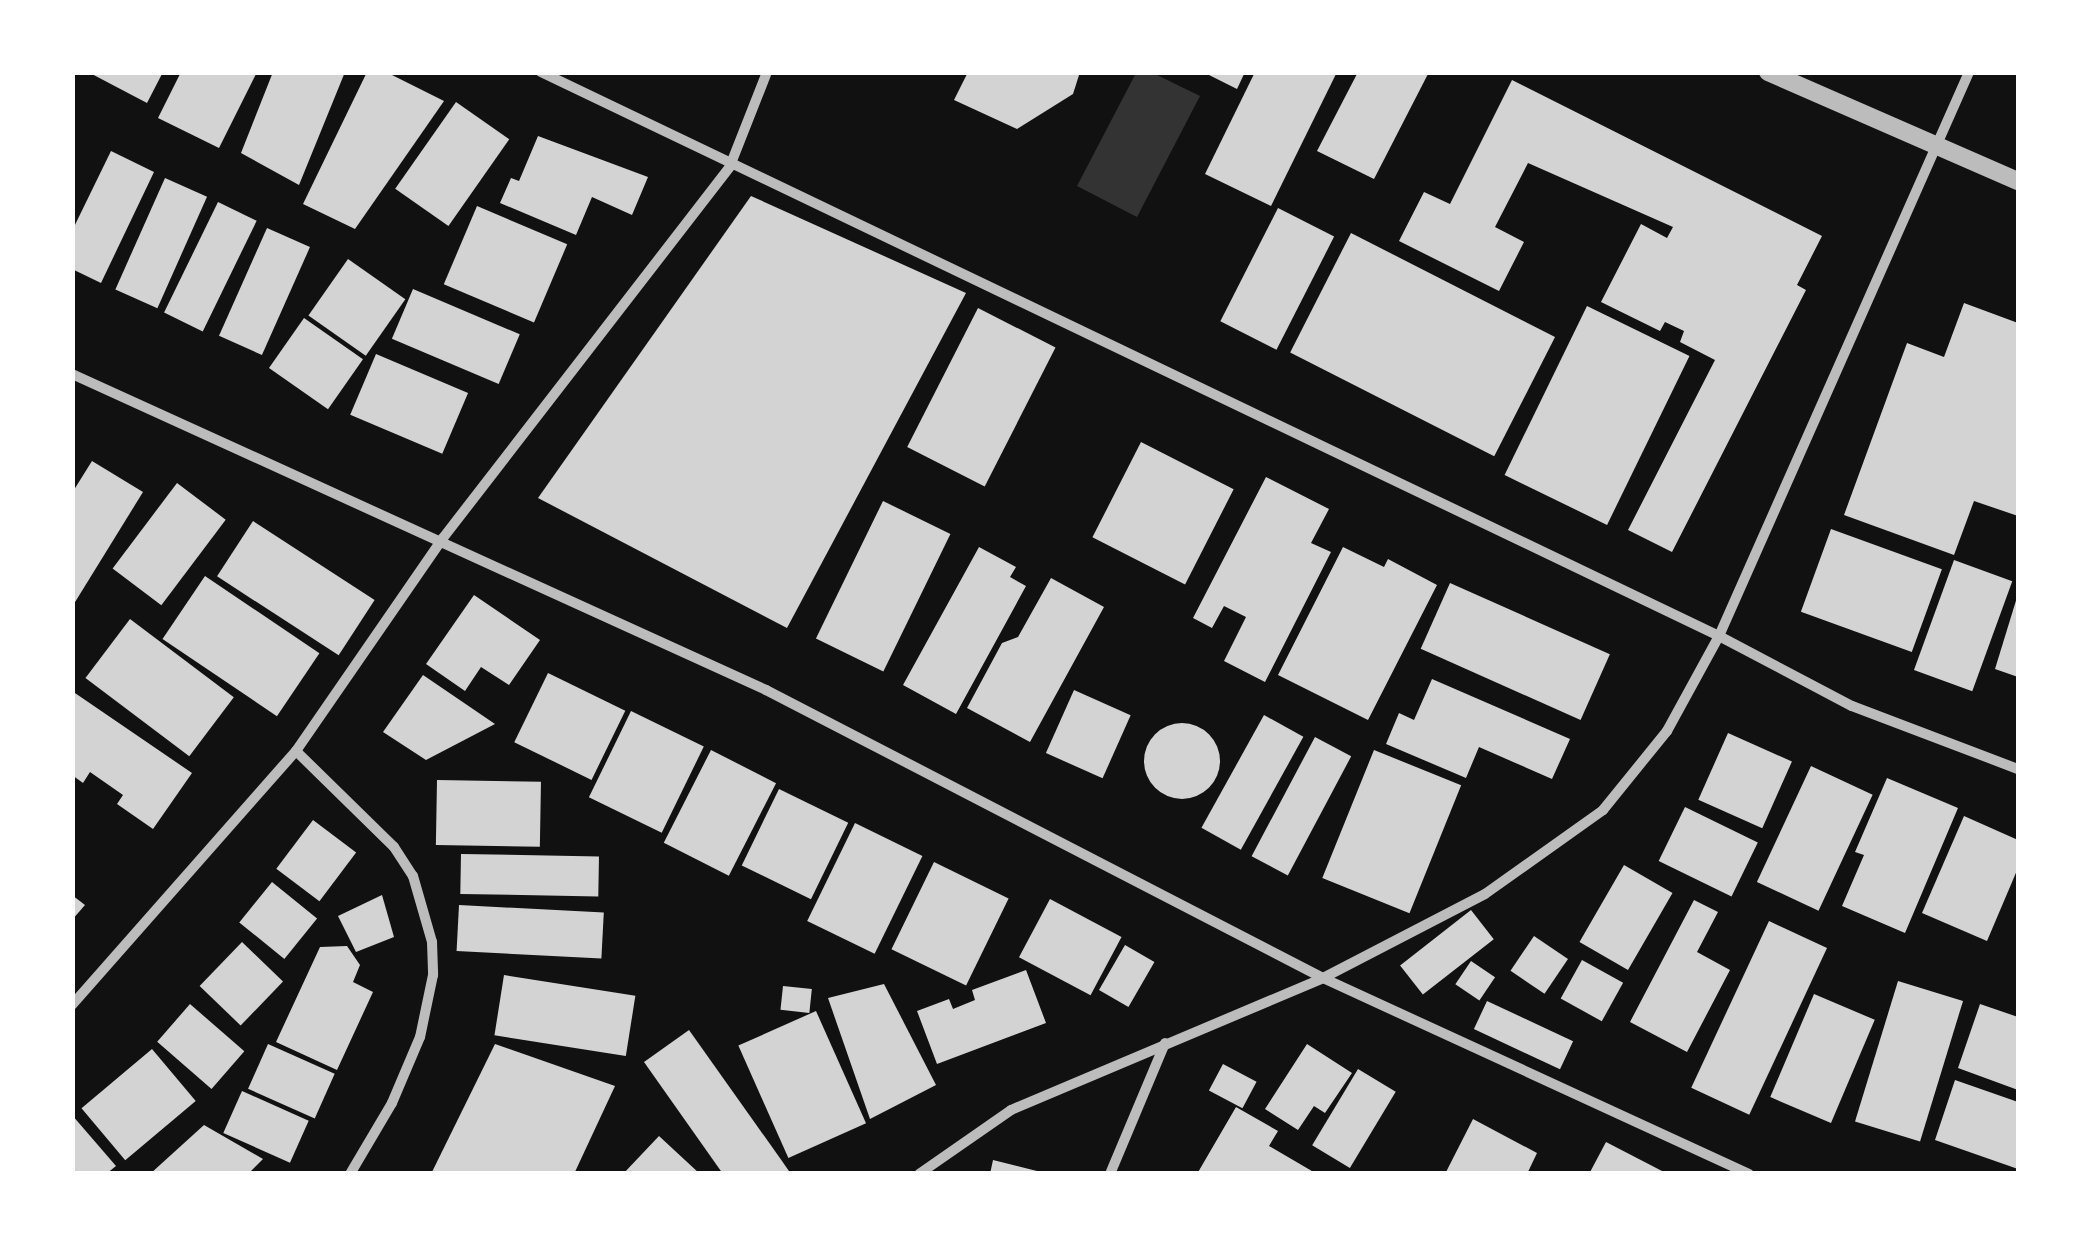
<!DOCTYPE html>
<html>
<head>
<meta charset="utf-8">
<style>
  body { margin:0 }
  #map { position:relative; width:2091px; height:1246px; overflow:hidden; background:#111; font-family:"Exo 2",sans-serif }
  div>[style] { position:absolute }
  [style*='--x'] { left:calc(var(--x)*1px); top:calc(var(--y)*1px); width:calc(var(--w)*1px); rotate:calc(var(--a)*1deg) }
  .water>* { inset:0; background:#333 }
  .building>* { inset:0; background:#d3d3d3; transform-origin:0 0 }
  .round { border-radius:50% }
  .minor>* { height:10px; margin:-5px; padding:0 5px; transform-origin:5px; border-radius:5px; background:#bcbcbc }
  .tertiary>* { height:18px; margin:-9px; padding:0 9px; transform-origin:9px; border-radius:9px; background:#bcbcbc }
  span { translate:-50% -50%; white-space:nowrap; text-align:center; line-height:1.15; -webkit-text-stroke:10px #fff; paint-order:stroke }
  .frame { position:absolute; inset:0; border:75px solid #fff; pointer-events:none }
</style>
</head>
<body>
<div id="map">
  <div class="water">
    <div style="clip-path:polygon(1136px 73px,1153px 73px,1200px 96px,1137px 217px,1077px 186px)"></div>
  </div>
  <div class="building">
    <div style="clip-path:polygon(88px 72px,163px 72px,147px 103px)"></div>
    <div style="clip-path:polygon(181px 72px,257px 72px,219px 148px,158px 118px)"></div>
    <div style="clip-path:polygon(273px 72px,345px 72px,299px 185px,241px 153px)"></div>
    <div style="clip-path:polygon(367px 72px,386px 72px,444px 101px,355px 229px,303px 204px)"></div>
    <div style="clip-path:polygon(968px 72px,1080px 72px,1073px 94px,1017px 129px,954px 100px)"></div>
    <div style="clip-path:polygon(1203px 72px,1245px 72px,1237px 89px)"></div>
    <div style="clip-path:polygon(1255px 72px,1337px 72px,1271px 206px,1205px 174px)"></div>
    <div style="clip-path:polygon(1358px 72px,1429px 72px,1374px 179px,1317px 151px)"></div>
    <div style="clip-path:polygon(1512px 80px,1822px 236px,1797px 285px,1806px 290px,1672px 552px,1628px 530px,1715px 360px,1680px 342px,1684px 331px,1665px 322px,1660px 331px,1601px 302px,1641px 224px,1667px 238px,1673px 227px,1528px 163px,1495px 227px,1524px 242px,1499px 291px,1399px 241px,1424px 192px,1450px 204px)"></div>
    <div style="left:456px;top:102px;width:65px;height:106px;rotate:35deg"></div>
    <div style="clip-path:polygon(538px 136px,648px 177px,632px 215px,592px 197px,576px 235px,500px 203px,511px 178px,519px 181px)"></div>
    <div style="clip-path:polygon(111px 151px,154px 172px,101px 283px,72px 269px,72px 231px)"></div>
    <div style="left:165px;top:178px;width:46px;height:122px;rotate:24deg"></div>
    <div style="clip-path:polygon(751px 196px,966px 293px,787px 628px,538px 498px)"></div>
    <div style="left:218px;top:202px;width:43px;height:123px;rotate:26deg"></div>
    <div style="left:477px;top:206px;width:98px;height:85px;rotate:23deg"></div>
    <div style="left:1278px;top:208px;width:63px;height:127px;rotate:27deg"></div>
    <div style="left:267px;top:228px;width:47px;height:118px;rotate:24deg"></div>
    <div style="left:1351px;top:233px;width:229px;height:134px;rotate:27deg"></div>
    <div style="left:348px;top:259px;width:70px;height:69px;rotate:35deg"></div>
    <div style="left:413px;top:289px;width:116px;height:54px;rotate:23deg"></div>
    <div style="clip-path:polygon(1964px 303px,2018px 323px,2018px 516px,1974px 501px,1954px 555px,1844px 515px,1907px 343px,1944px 357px)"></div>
    <div style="left:1587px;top:306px;width:114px;height:188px;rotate:26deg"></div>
    <div style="left:978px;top:308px;width:87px;height:156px;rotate:27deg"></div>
    <div style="left:304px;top:318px;width:72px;height:61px;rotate:35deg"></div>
    <div style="left:376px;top:354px;width:100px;height:66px;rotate:23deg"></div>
    <div style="left:1141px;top:442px;width:104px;height:107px;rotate:27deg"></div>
    <div style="clip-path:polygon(92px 461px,143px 492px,72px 607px,72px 493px)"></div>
    <div style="clip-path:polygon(1266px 477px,1329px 509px,1311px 543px,1331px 552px,1265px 682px,1224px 661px,1246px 617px,1224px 606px,1212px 628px,1193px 618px)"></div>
    <div style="left:177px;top:483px;width:61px;height:107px;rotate:37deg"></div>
    <div style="left:883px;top:501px;width:75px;height:153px;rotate:26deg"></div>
    <div style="left:253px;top:521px;width:145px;height:66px;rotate:33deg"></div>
    <div style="left:1831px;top:529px;width:118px;height:88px;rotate:20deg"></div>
    <div style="clip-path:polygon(979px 547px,1016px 567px,1010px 577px,1026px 586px,956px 714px,903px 685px)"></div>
    <div style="clip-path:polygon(1343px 547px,1384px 567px,1388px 559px,1437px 585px,1368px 720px,1278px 675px)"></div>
    <div style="left:1954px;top:560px;width:62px;height:117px;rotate:20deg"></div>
    <div style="left:205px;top:576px;width:138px;height:76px;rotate:34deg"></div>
    <div style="clip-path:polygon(1051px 578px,1104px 607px,1030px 742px,967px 708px,1002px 643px,1018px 637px)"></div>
    <div style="left:1450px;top:583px;width:175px;height:72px;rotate:24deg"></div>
    <div style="clip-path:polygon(2018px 594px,2018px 677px,1995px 669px)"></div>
    <div style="clip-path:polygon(474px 595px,540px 640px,509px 685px,481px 667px,465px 691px,426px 664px)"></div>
    <div style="left:130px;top:619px;width:130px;height:74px;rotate:37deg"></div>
    <div style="left:548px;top:673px;width:86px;height:77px;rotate:26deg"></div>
    <div style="clip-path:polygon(423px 675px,495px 724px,426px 760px,383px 732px)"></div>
    <div style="clip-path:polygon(1432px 679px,1570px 739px,1552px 779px,1479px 747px,1466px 778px,1386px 744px,1399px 713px,1414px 720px)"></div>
    <div style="left:1074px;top:690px;width:62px;height:69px;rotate:24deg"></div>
    <div style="clip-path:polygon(72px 691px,192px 773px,153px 829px,117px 804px,123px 795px,90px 772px,83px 783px,72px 775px)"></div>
    <div style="left:631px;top:711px;width:81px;height:96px;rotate:26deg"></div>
    <div style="left:1264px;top:715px;width:45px;height:129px;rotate:29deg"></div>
    <div class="round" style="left:1144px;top:723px;width:76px;height:76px"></div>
    <div style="left:1728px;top:733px;width:70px;height:73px;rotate:24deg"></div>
    <div style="left:1315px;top:737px;width:41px;height:135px;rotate:28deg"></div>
    <div style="left:711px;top:750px;width:73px;height:104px;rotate:27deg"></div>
    <div style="left:1374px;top:750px;width:94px;height:138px;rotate:22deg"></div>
    <div style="left:1811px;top:766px;width:68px;height:128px;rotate:25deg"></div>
    <div style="clip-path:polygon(1887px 778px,1958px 808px,1905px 933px,1842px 906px,1864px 855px,1855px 852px)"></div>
    <div style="left:437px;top:780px;width:104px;height:65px;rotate:1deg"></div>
    <div style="left:779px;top:789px;width:77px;height:85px;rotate:26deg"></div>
    <div style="left:1685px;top:807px;width:81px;height:60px;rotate:26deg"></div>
    <div style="clip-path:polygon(1964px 816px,2018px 840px,2018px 868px,1987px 941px,1922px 913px)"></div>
    <div style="left:313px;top:820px;width:54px;height:61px;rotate:37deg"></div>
    <div style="left:855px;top:823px;width:75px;height:109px;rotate:26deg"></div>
    <div style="left:461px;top:854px;width:138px;height:40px;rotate:1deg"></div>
    <div style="left:934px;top:862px;width:83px;height:97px;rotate:26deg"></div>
    <div style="left:1624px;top:865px;width:56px;height:89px;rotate:30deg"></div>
    <div style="left:272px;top:882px;width:58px;height:52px;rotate:39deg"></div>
    <div style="clip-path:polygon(72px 895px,85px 905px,72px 920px)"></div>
    <div style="clip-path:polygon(382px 895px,394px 937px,356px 952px,338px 916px)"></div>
    <div style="left:1050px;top:899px;width:81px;height:66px;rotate:28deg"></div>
    <div style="clip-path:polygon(1694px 900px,1718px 912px,1697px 952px,1730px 970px,1687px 1052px,1630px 1022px)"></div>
    <div style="left:459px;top:905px;width:145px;height:46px;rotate:3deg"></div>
    <div style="left:1471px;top:910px;width:37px;height:90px;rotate:52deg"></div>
    <div style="left:1769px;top:921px;width:64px;height:184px;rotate:25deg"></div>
    <div style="left:1534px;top:936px;width:41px;height:42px;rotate:34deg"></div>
    <div style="left:242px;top:942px;width:57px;height:61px;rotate:44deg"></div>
    <div style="left:1125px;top:945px;width:34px;height:52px;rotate:30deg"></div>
    <div style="clip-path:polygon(347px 946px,360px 965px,353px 982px,373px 992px,337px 1070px,276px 1042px,320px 947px)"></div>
    <div style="left:1582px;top:960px;width:47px;height:44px;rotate:29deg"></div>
    <div style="left:1471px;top:961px;width:29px;height:28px;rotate:34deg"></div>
    <div style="clip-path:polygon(1026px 970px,1046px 1023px,937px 1064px,917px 1011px,949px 999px,953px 1009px,975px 1000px,972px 990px)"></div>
    <div style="left:504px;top:975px;width:133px;height:61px;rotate:9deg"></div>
    <div style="left:1898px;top:981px;width:68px;height:147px;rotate:17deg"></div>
    <div style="clip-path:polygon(884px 984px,936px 1085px,870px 1119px,828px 998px)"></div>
    <div style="left:783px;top:986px;width:29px;height:24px;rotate:6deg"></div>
    <div style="left:1814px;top:994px;width:66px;height:112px;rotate:23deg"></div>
    <div style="left:1487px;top:1001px;width:95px;height:31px;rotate:25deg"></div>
    <div style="left:190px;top:1004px;width:72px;height:50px;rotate:41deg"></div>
    <div style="clip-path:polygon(1980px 1004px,2018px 1017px,2018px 1090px,1958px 1068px)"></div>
    <div style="left:816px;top:1011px;width:123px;height:85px;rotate:66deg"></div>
    <div style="clip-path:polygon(689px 1030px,782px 1161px,791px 1174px,723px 1174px,644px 1062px)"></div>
    <div style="left:268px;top:1044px;width:73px;height:49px;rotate:24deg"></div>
    <div style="clip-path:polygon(495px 1044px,615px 1086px,574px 1174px,431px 1174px)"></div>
    <div style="clip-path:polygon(1307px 1044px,1352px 1073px,1325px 1113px,1314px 1106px,1298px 1130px,1265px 1109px)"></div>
    <div style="left:152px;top:1049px;width:68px;height:92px;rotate:50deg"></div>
    <div style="left:1223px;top:1064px;width:38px;height:30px;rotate:28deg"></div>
    <div style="left:1358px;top:1069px;width:44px;height:89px;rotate:31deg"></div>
    <div style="clip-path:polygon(1955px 1080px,2018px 1102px,2018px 1169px,1935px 1140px)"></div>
    <div style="left:242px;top:1091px;width:73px;height:46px;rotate:24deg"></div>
    <div style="clip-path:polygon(1236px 1107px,1278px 1131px,1269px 1146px,1317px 1174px,1197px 1174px)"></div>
    <div style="clip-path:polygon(72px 1115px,116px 1166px,106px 1174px,72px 1174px)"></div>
    <div style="clip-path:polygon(1473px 1119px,1537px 1153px,1527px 1174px,1445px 1174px)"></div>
    <div style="clip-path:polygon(204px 1125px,263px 1159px,248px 1174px,150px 1174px)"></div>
    <div style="clip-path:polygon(659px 1136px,700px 1174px,623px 1174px)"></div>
    <div style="clip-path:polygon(1606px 1142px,1662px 1171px,1661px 1174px,1589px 1174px)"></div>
    <div style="clip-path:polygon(993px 1160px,1041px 1172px,1041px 1174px,990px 1174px)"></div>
  </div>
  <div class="minor">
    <div style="--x:541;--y:72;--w:1306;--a:25.58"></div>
    <div style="--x:1719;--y:636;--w:150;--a:27.8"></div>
    <div style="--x:1852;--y:706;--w:178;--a:20.8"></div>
    <div style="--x:72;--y:374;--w:763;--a:24.48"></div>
    <div style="--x:766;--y:690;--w:627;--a:27.34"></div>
    <div style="--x:1323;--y:978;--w:469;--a:24.7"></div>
    <div style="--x:296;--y:751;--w:137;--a:44.4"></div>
    <div style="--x:394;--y:847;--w:35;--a:57"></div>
    <div style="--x:413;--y:876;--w:69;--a:73.9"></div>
    <div style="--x:432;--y:942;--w:33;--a:88"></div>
    <div style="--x:433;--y:975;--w:63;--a:101.8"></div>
    <div style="--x:420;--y:1037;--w:72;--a:113"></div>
    <div style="--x:392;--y:1103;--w:82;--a:120.6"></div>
    <div style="--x:72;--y:1005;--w:339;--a:-48.6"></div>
    <div style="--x:296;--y:751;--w:259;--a:-55.4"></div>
    <div style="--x:443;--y:538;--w:470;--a:-52.3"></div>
    <div style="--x:730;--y:166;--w:101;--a:-68.5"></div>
    <div style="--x:919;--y:1174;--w:112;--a:-34.8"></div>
    <div style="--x:1011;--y:1110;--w:339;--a:-22.9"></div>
    <div style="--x:1323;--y:978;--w:182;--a:-27.4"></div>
    <div style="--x:1485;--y:894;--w:145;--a:-35.4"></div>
    <div style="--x:1603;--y:810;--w:102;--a:-51"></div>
    <div style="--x:1667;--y:731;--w:108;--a:-61.3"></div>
    <div style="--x:1719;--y:636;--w:617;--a:-66.09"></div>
    <div style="--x:1110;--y:1174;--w:142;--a:-67.2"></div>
  </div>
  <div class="tertiary">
    <div style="--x:1768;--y:72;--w:273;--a:23.6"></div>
  </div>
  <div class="frame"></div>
</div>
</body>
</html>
